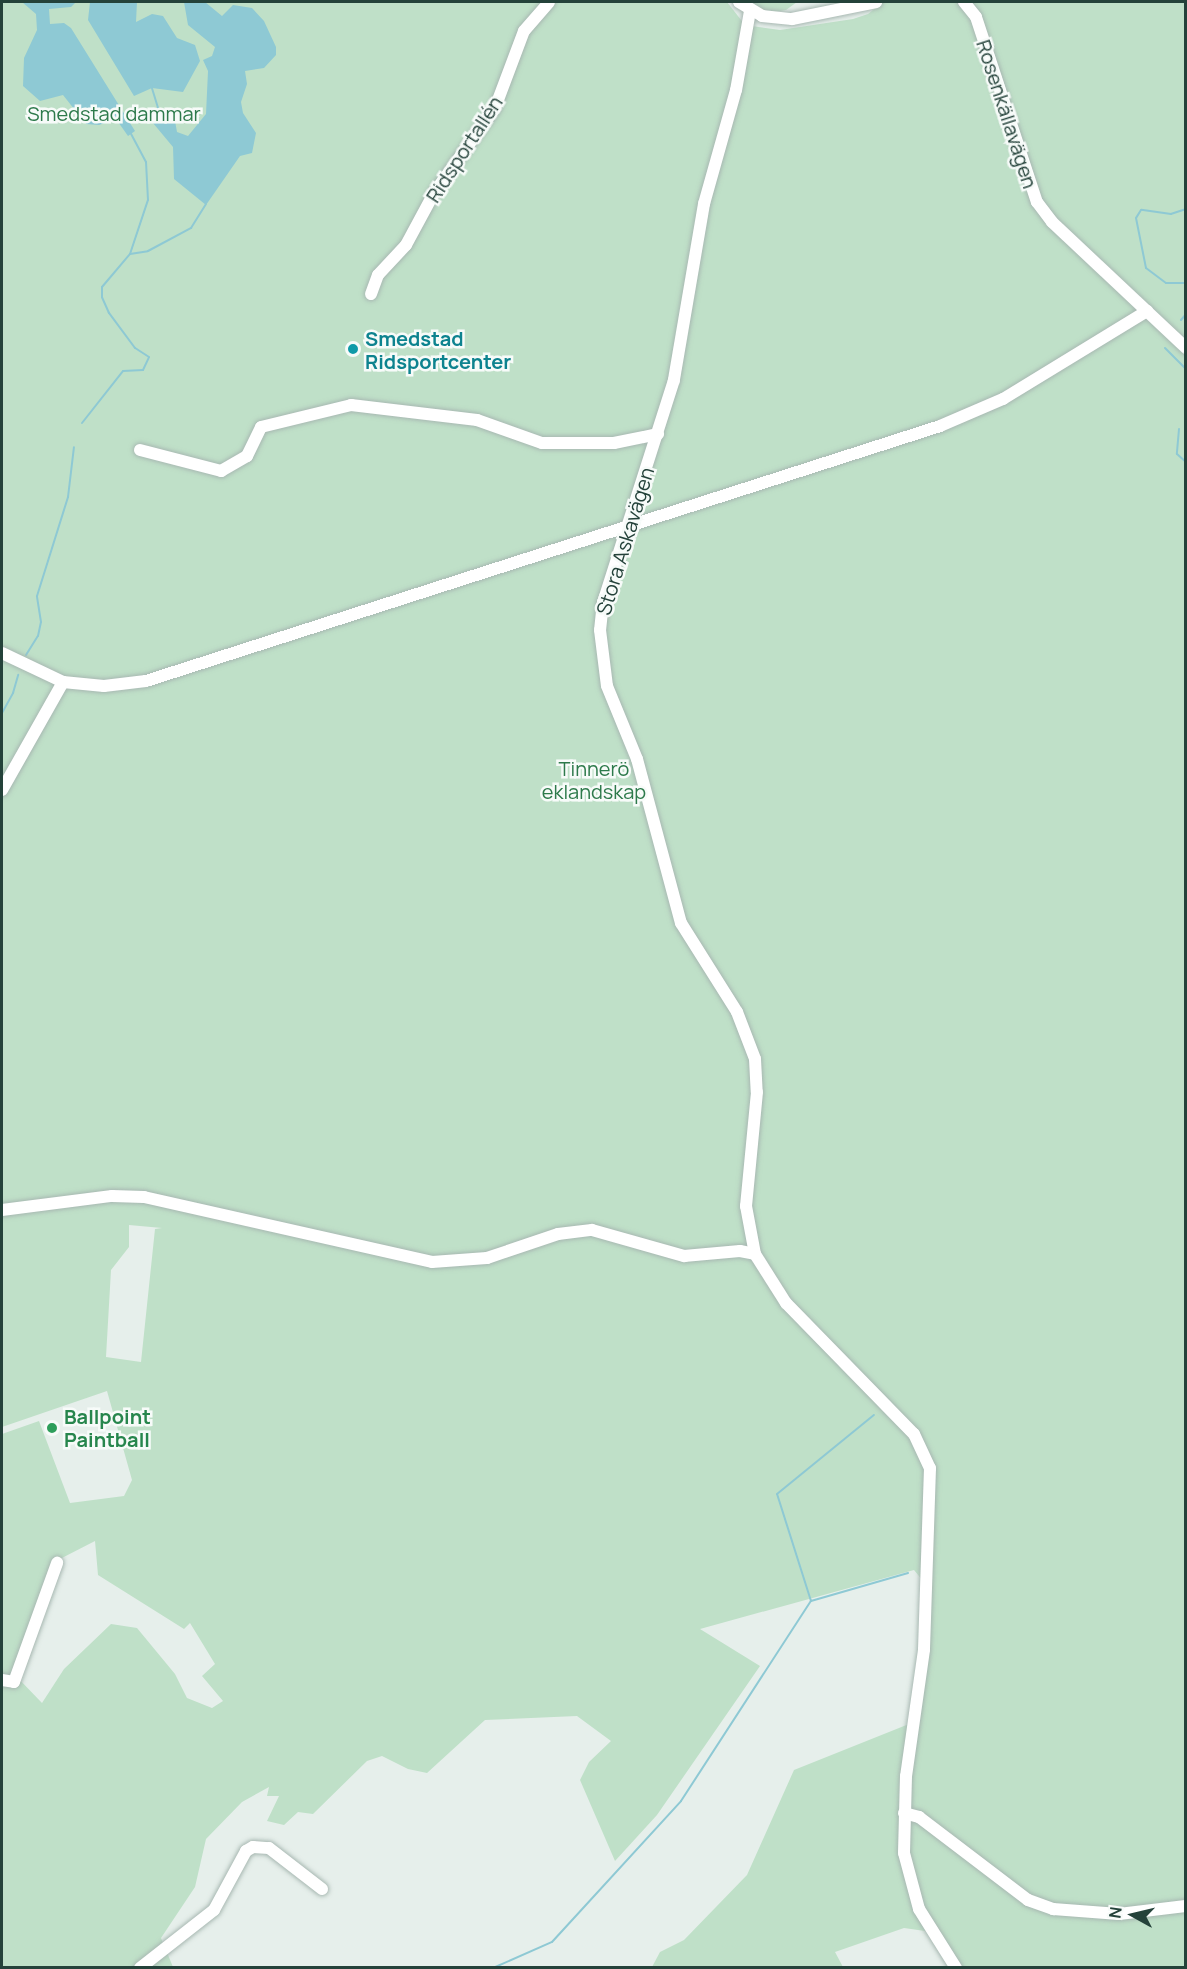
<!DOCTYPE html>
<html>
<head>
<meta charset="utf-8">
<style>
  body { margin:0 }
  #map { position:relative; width:1187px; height:1969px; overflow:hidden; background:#e6efeb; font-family:Manrope,sans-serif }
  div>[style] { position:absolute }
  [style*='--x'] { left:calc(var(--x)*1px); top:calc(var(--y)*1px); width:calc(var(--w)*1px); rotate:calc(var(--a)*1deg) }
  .green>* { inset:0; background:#bfe0c8 }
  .water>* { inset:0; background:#8ec9d4 }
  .stream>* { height:2px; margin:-1px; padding:0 1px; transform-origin:1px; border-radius:1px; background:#8ec9d4 }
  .roads { filter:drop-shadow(0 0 2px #a8b8b2) drop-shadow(0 0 2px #a8b8b2) }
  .minor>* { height:12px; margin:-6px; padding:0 6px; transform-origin:6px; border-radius:6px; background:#fff }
  .dots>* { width:16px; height:16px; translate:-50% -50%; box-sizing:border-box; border:3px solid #f7fbf9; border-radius:50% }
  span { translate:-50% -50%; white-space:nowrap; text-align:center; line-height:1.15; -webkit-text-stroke:5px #f7fbf9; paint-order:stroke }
  .park-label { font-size:20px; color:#2d7a4b }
  .street-label { font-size:20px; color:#24423a }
  .culture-label { font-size:20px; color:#0d838f; font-weight:700 }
  .left { translate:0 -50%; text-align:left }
  .leisure-label { font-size:20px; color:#27864d; font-weight:700 }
  .frame { position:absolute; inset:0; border:3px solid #24423a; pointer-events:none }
  .north { position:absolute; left:1103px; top:1885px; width:60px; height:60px; -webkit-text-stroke:4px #f7fbf9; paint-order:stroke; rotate:278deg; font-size:16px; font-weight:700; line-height:24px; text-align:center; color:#24423a }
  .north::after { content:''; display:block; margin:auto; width:21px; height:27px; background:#24423a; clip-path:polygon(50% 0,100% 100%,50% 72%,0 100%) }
</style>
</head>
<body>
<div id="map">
  <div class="green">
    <div style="clip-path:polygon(evenodd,2px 2px,727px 2px,745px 25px,780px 30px,853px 19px,868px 14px,883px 2px,1185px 2px,1185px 1967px,955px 1967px,932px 1932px,904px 1928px,835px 1952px,843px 1967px,652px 1967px,660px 1952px,684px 1940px,747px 1875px,794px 1770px,909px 1724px,928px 1587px,914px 1570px,700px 1629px,760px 1666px,657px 1815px,615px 1861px,580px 1780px,589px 1762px,611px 1741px,577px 1716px,485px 1720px,427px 1773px,408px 1769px,382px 1756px,367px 1761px,313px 1814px,298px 1812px,284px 1825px,267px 1821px,279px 1796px,267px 1796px,269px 1787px,242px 1802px,206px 1839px,195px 1887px,161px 1938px,173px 1967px,2px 1967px,2px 1434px,39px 1421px,70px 1503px,124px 1496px,132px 1480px,107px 1391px,2px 1427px,2px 2px,129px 1225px,162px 1228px,155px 1229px,141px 1362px,106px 1357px,111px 1270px,129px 1247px,129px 1225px,2px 2px,95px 1541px,98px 1575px,184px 1629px,190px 1623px,215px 1664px,202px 1676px,223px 1701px,212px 1708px,187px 1698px,175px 1674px,137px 1628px,111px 1624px,64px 1669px,42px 1703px,16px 1676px,56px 1561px,95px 1541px)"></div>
    <div style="clip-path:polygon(746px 2px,797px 2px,786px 10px,768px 13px)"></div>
  </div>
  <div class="water">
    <div style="clip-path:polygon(22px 2px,76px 2px,71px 7px,49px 9px,50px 24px,64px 23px,71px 28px,135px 131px,128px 136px,116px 119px,99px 125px,86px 124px,63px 95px,40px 101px,23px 86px,24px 58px,37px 30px,36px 14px)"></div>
    <div style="clip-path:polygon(90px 2px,137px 2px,136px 22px,152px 14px,163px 16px,177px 38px,195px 45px,200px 61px,183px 92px,152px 88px,134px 96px,88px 20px)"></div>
    <div style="clip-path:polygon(184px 2px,205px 2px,222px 16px,233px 5px,252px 8px,264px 21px,276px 47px,276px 55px,264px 68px,245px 71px,247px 84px,241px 102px,243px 113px,256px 133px,252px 153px,240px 156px,206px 205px,174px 179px,173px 147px,153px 123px,157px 110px,169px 111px,174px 115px,177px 132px,188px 136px,206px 114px,208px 71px,203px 60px,212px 56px,215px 47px,188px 25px)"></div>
  </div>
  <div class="stream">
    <div style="--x:151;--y:85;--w:27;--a:73"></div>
    <div style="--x:1186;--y:209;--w:16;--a:162"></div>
    <div style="--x:1171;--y:214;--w:30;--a:-172"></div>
    <div style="--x:1141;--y:210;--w:9;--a:122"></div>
    <div style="--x:1136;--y:218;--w:51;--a:78.7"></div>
    <div style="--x:1146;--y:268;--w:25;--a:37"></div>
    <div style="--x:1166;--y:283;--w:20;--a:0"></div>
    <div style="--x:130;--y:254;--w:18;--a:-9"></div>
    <div style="--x:148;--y:251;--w:49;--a:-28.1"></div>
    <div style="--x:191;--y:228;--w:28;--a:-58"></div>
    <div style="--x:1181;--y:320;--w:8;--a:-50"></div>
    <div style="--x:1165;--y:348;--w:30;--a:45"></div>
    <div style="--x:1185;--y:418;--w:1;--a:-45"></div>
    <div style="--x:82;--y:423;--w:66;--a:-51.7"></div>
    <div style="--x:123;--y:371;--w:20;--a:-3"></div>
    <div style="--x:143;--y:370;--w:14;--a:-65"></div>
    <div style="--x:149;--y:357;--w:17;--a:-147"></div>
    <div style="--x:135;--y:348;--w:44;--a:-126.6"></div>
    <div style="--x:109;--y:313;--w:17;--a:-114"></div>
    <div style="--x:102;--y:297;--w:10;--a:-90"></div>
    <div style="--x:102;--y:287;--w:43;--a:-49.7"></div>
    <div style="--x:130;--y:254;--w:57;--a:-71.6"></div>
    <div style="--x:148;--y:200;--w:38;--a:-93"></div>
    <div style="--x:146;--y:162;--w:34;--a:-118"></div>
    <div style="--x:1179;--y:429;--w:25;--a:95"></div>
    <div style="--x:1177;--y:454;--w:12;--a:42"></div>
    <div style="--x:26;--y:655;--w:22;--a:-58"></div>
    <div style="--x:38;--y:636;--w:14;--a:-78"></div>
    <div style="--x:41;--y:622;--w:26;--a:-99"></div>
    <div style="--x:37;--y:596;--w:104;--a:-72.6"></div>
    <div style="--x:68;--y:497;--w:50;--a:-83.2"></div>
    <div style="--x:2;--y:713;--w:23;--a:-61"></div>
    <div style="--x:13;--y:693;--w:19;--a:-74"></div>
    <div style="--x:811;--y:1601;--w:101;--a:-16.1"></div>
    <div style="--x:493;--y:1968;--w:64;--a:-23.8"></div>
    <div style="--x:552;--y:1942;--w:191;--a:-47.5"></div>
    <div style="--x:681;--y:1801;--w:239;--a:-57"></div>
    <div style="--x:811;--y:1601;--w:112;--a:-107.6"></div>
    <div style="--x:777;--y:1494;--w:125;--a:-39.2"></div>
  </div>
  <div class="roads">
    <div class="minor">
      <div style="--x:739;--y:2;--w:27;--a:31"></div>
      <div style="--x:762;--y:16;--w:30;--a:6"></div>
      <div style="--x:792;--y:19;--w:86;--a:-11.4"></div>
      <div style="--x:964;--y:2;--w:19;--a:51"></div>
      <div style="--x:976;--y:17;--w:195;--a:71.8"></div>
      <div style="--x:1037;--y:202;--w:25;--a:53"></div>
      <div style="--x:1052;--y:222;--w:184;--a:43.2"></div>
      <div style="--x:750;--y:11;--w:80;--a:100"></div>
      <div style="--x:736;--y:90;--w:118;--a:105.7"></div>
      <div style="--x:704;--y:204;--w:179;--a:99.7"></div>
      <div style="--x:674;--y:380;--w:233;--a:107.7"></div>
      <div style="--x:603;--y:602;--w:28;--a:96"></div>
      <div style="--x:600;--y:630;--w:56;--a:82.9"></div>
      <div style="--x:607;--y:686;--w:79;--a:67.7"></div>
      <div style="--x:637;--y:759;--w:170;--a:75"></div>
      <div style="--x:681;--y:923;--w:105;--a:57.8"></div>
      <div style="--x:737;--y:1012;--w:50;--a:69"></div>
      <div style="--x:755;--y:1059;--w:33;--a:87"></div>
      <div style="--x:757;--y:1092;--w:115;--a:95.5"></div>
      <div style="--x:746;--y:1206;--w:49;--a:79.4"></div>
      <div style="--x:371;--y:294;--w:20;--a:-70"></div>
      <div style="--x:378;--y:275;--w:41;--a:-47"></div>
      <div style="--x:406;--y:245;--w:59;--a:-61.7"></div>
      <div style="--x:434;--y:193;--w:105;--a:-54.3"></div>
      <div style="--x:495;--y:108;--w:82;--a:-69.4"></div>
      <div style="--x:524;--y:31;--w:38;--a:-49"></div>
      <div style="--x:140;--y:450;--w:84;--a:14.5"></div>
      <div style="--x:221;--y:471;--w:30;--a:-30"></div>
      <div style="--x:247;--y:456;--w:32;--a:-64"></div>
      <div style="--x:261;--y:427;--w:93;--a:-13.7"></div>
      <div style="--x:351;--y:405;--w:127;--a:6.8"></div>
      <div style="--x:477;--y:420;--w:69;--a:19.5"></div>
      <div style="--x:542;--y:443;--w:72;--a:0"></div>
      <div style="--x:614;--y:443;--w:45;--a:-11.6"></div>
      <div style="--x:2;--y:653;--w:68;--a:25.4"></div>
      <div style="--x:2;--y:790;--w:124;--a:-60.5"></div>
      <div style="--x:63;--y:682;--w:41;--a:5.6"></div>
      <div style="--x:104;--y:686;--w:42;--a:-6.8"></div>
      <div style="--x:146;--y:681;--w:834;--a:-17.8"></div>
      <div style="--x:940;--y:426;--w:69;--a:-23.2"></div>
      <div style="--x:1003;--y:399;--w:169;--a:-31.4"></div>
      <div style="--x:2;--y:1210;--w:111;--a:-7.3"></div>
      <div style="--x:112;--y:1196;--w:32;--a:2"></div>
      <div style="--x:144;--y:1197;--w:295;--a:12.7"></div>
      <div style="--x:432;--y:1262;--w:55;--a:-4.2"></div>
      <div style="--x:487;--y:1258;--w:75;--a:-18.7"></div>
      <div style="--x:558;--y:1234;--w:34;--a:-7"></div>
      <div style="--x:592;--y:1230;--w:96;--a:15.8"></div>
      <div style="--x:684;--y:1256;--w:56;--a:-5.1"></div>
      <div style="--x:740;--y:1251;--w:15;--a:11"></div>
      <div style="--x:755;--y:1254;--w:58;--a:57.7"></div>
      <div style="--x:786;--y:1303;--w:183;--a:45.7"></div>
      <div style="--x:914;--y:1434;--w:38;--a:65"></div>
      <div style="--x:930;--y:1468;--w:182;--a:91.9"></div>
      <div style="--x:924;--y:1650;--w:127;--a:98.1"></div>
      <div style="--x:906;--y:1776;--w:77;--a:91.5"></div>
      <div style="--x:904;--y:1853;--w:58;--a:75"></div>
      <div style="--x:919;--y:1909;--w:70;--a:57.9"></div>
      <div style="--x:2;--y:1680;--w:12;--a:9"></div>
      <div style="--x:14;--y:1682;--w:127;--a:-70.1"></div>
      <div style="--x:904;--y:1813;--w:16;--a:15"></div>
      <div style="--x:919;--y:1817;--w:137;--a:37.3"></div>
      <div style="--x:1028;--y:1900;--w:27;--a:20"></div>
      <div style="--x:1053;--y:1909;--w:66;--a:4.3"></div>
      <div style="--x:1119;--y:1914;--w:67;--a:-6.8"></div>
      <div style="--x:140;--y:1968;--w:94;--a:-38.1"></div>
      <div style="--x:214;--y:1910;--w:67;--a:-61.5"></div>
      <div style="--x:246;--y:1851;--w:8;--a:-30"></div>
      <div style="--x:253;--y:1847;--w:16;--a:4"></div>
      <div style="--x:269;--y:1848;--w:67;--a:37.7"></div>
    </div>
  </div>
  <div class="dots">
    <div style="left:353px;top:349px;background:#0f9aa8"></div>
    <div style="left:52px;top:1428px;background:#2e9e5b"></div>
  </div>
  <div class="park-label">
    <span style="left:114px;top:113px">Smedstad dammar</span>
    <span style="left:594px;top:780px">Tinnerö<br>eklandskap</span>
  </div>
  <div class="street-label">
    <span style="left:1007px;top:114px;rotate:72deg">Rosenkällavägen</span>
    <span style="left:464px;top:149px;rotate:-57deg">Ridsportallén</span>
    <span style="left:625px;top:541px;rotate:-73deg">Stora Askavägen</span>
  </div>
  <div class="culture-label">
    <span class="left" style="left:365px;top:350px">Smedstad<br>Ridsportcenter</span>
  </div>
  <div class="leisure-label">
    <span class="left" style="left:64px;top:1428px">Ballpoint<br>Paintball</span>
  </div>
  <div class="frame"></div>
  <div class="north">N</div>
</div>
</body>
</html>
